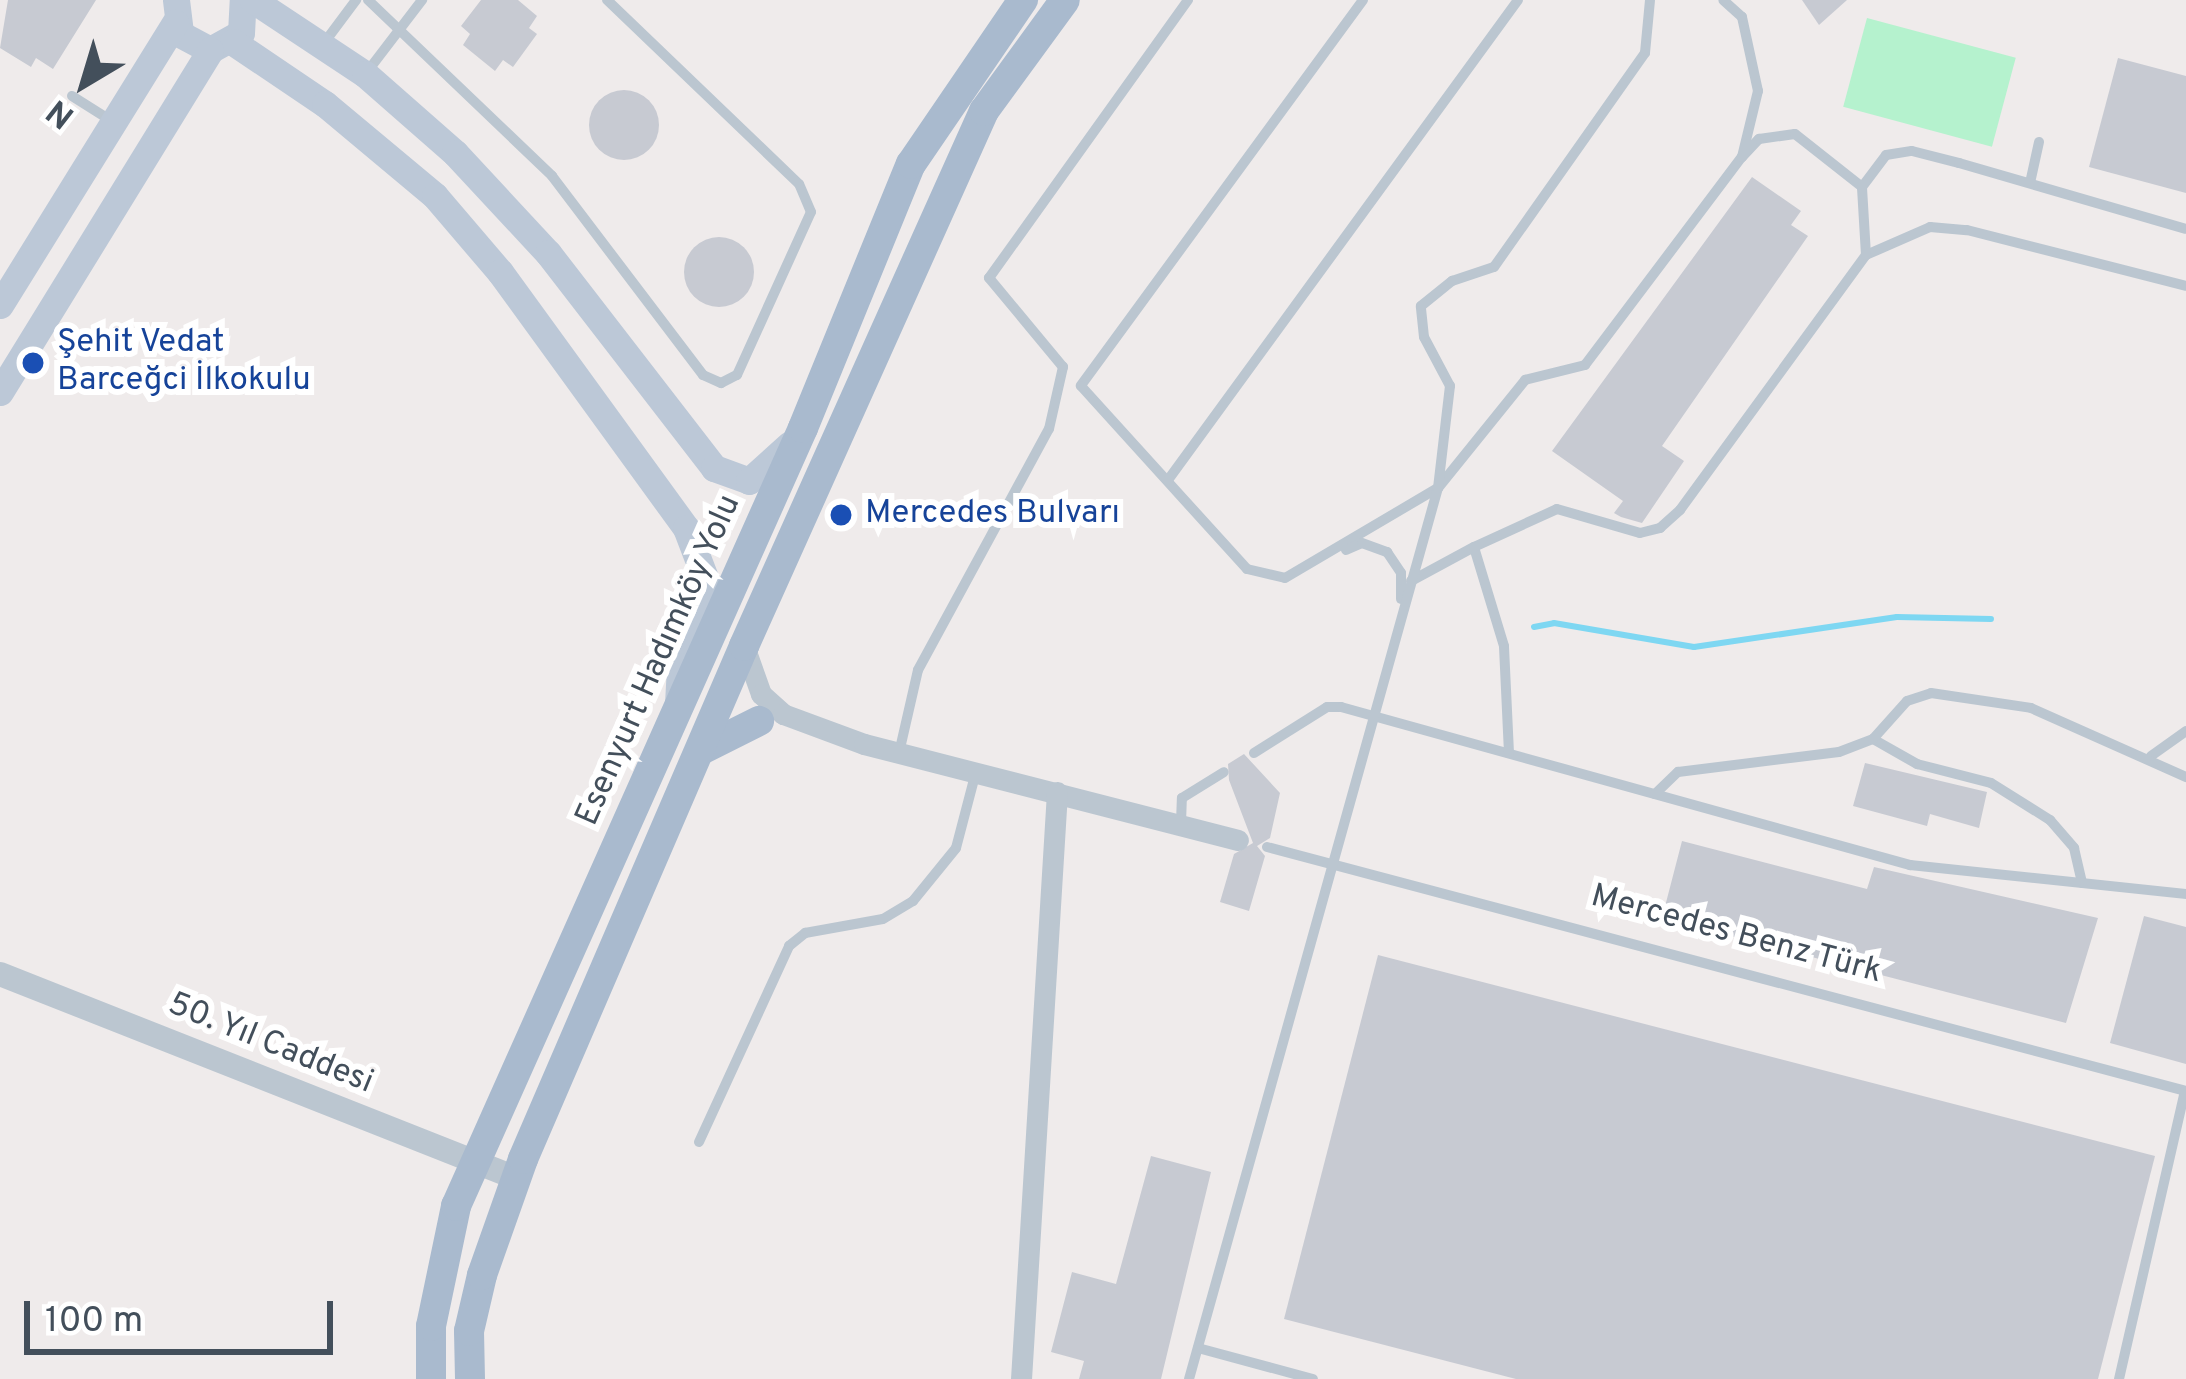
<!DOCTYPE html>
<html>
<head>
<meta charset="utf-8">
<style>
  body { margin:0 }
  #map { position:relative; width:2186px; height:1379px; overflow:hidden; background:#efebeb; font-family:Overpass,sans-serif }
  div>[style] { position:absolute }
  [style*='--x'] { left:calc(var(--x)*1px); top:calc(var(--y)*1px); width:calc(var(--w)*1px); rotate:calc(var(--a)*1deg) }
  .green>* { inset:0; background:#b5f2ce; transform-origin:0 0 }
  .stream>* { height:6px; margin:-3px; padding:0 3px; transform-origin:3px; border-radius:3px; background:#7ed7f2 }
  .building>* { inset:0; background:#c7cad2 }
  .round { border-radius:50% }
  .service>* { height:10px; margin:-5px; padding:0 5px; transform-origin:5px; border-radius:5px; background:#bbc6d0 }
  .minor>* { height:21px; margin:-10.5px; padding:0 10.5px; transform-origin:10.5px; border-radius:10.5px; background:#bbc6d0 }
  .tertiary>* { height:24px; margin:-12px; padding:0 12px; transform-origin:12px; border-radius:12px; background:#bbc6d0 }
  .secondary>* { height:27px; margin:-13.5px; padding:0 13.5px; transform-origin:13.5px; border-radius:13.5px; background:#bcc8d7 }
  .primary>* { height:30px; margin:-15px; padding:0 15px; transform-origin:15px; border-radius:15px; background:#a9bace }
  .dots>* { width:33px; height:33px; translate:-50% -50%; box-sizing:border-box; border:6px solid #fff; border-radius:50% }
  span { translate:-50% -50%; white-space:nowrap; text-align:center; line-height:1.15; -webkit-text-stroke:12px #fff; paint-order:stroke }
  .transit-label { font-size:33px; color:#164399 }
  .left { translate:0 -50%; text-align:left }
  .street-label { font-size:33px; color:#434f5b }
  .north { position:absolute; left:24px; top:24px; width:120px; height:120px; -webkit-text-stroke:9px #fff; paint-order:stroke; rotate:218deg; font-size:33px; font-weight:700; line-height:48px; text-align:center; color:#434f5b }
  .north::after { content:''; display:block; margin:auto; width:42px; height:54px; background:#434f5b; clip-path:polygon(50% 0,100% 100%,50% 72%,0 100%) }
  .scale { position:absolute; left:24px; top:1301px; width:309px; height:54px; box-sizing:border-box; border:6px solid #434f5b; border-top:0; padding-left:15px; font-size:36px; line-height:42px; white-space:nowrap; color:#434f5b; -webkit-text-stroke:9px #fff; paint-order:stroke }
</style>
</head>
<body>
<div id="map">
  <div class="green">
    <div style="left:1867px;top:18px;width:154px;height:92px;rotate:15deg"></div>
  </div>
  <div class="stream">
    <div style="--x:1534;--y:627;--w:20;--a:-11"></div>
    <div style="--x:1554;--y:623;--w:142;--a:9.7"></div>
    <div style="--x:1694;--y:647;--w:205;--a:-8.4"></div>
    <div style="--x:1897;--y:617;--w:94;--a:1.2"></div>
  </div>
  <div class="building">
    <div style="clip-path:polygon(8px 0,96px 0,53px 69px,36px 58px,31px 67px,0 48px)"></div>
    <div style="clip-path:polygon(481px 0,518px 0,537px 16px,529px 28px,537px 34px,513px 67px,503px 60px,495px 71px,463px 45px,470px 34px,461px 26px)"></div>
    <div style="clip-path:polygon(1802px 0,1847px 0,1819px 25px)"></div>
    <div style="clip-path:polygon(2118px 58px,2186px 76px,2186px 193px,2089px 167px)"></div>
    <div class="round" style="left:589px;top:90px;width:70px;height:70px"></div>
    <div style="clip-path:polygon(1752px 177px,1801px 211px,1791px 225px,1808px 236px,1662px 446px,1684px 461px,1642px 523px,1621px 517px,1614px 513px,1623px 501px,1552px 451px)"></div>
    <div class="round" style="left:684px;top:237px;width:70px;height:70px"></div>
    <div style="clip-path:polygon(1244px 754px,1280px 793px,1270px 838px,1257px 846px,1265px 856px,1249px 911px,1220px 902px,1234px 854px,1253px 843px,1229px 780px,1228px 764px)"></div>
    <div style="clip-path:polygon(1865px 763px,1987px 792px,1979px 828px,1930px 814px,1927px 826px,1853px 806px)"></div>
    <div style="clip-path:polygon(1682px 841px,1867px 889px,1874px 867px,2098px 918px,2066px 1023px,1662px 918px)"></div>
    <div style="clip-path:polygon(2144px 916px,2186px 927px,2186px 1064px,2110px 1043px)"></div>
    <div style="clip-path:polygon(1378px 955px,2155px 1156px,2098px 1379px,1516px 1379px,1284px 1319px)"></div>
    <div style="clip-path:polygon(1151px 1156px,1211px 1172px,1161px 1379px,1079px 1379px,1084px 1361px,1051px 1352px,1072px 1272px,1116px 1284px)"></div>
  </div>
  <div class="service">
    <div style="--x:368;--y:0;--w:255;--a:43.7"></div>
    <div style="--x:552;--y:176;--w:250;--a:52.8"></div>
    <div style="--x:703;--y:375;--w:20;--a:24"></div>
    <div style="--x:721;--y:383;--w:18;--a:-27"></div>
    <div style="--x:737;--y:375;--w:179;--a:-65.6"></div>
    <div style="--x:811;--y:212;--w:30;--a:-113"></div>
    <div style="--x:799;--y:184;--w:266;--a:-136.2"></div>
    <div style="--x:1363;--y:0;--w:478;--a:126.2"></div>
    <div style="--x:1081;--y:386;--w:247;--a:47.8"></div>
    <div style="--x:1247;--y:569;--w:39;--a:13"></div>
    <div style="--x:1285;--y:578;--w:178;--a:-30.5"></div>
    <div style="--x:1438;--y:488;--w:139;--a:-51.1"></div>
    <div style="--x:1525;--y:380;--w:62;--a:-14"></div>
    <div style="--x:1585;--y:365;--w:261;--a:-53"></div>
    <div style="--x:1742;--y:157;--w:68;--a:-76.4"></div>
    <div style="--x:1758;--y:91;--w:76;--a:-102.2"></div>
    <div style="--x:1742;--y:17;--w:25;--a:-138"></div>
    <div style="--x:324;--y:43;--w:54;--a:-53.3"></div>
    <div style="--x:367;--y:72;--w:91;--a:-52.6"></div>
    <div style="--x:72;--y:96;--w:45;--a:32.3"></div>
    <div style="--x:1742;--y:157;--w:25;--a:-47"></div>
    <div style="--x:1759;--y:139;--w:36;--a:-8"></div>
    <div style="--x:1795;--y:134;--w:85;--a:38.3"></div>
    <div style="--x:2030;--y:183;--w:42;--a:-77.6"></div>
    <div style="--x:1866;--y:255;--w:70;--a:-23.6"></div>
    <div style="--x:1930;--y:227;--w:37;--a:5"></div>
    <div style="--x:1967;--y:230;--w:226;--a:14.3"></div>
    <div style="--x:1168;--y:480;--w:594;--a:-53.9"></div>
    <div style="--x:1346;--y:550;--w:17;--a:-24"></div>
    <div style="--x:1362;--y:543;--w:27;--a:20"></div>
    <div style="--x:1387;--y:552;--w:25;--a:56"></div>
    <div style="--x:1401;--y:573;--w:26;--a:90"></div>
    <div style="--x:1411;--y:581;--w:72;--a:-28.4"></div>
    <div style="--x:1873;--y:739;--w:51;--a:29.6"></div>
    <div style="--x:1917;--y:764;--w:76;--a:14.4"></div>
    <div style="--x:1991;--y:783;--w:70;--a:32.1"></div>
    <div style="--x:2050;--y:820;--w:37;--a:49"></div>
    <div style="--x:2074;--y:848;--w:36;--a:77"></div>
    <div style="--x:899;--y:753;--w:85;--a:-77.1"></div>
    <div style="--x:918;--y:670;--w:274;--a:-61.5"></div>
    <div style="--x:1049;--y:429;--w:64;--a:-77.3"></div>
    <div style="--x:1063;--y:367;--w:116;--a:-129.7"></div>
    <div style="--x:989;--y:278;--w:342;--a:-54.4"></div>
    <div style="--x:1254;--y:753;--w:86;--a:-32.2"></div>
    <div style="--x:1327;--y:707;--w:14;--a:0"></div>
    <div style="--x:1341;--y:707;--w:591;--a:15.52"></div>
    <div style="--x:1910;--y:865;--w:278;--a:6"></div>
    <div style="--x:1509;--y:753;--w:107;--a:-92.7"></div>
    <div style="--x:1504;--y:646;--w:103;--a:-106.9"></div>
    <div style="--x:1474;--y:547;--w:91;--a:-24.6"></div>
    <div style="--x:1557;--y:509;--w:86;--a:16.1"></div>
    <div style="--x:1640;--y:533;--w:21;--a:-14"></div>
    <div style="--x:1660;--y:528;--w:27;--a:-42"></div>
    <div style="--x:1680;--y:510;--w:316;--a:-53.9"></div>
    <div style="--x:1866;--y:255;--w:68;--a:-93.4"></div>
    <div style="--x:1862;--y:187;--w:40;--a:-53"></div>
    <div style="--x:1886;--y:155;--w:26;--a:-9"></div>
    <div style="--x:1912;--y:151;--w:49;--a:14.3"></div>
    <div style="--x:1959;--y:163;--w:236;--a:16.2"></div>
    <div style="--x:2151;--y:756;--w:43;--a:-35.5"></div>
    <div style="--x:1655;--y:794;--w:32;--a:-44"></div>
    <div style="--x:1678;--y:772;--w:162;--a:-7.1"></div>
    <div style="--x:1839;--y:752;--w:36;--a:-21"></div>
    <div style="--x:1873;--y:739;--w:51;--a:-48.2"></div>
    <div style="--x:1907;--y:701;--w:25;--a:-18"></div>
    <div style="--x:1931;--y:693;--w:101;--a:8.5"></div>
    <div style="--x:2031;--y:708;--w:170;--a:24"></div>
    <div style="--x:1181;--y:823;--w:25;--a:-88"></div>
    <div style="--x:1182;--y:798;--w:49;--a:-31.8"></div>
    <div style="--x:1267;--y:847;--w:951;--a:14.87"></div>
    <div style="--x:699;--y:1142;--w:216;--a:-65.3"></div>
    <div style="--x:789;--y:946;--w:21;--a:-39"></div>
    <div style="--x:805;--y:933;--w:79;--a:-10.2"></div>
    <div style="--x:883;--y:919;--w:35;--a:-31"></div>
    <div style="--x:913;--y:901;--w:68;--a:-50.9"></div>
    <div style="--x:956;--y:848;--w:79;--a:-75.3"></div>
    <div style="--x:1198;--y:1348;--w:119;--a:15.1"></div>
    <div style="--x:1189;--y:1379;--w:925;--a:-74.39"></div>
    <div style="--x:1438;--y:488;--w:103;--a:-83.3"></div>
    <div style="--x:1450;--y:386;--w:55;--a:-118"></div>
    <div style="--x:1424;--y:337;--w:31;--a:-96"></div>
    <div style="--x:1421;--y:306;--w:40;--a:-39"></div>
    <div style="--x:1452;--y:281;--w:44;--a:-18.4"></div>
    <div style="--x:1494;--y:267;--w:262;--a:-54.8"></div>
    <div style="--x:1645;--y:53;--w:53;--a:-84.6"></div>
    <div style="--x:2119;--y:1379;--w:295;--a:-77.1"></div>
  </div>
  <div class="minor">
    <div style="--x:744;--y:646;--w:51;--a:70.5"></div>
    <div style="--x:761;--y:694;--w:30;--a:42"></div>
    <div style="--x:783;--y:714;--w:86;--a:20.3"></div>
    <div style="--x:864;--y:744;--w:386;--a:14.4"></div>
    <div style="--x:1021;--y:1379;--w:588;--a:-86.49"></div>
  </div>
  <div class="tertiary">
    <div style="--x:0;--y:974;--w:555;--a:21.57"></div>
  </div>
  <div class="secondary">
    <div style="--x:176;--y:0;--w:34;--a:83"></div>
    <div style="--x:180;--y:34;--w:34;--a:28"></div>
    <div style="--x:210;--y:50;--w:35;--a:-29"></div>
    <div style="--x:241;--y:33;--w:33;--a:-87"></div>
    <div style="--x:253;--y:0;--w:134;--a:33.5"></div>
    <div style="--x:365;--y:74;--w:120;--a:41.3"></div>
    <div style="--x:455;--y:153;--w:137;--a:47.1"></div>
    <div style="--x:548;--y:253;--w:272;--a:52.3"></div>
    <div style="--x:714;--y:468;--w:37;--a:20"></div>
    <div style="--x:749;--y:481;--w:54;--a:-42"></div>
    <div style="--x:233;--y:42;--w:111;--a:34"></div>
    <div style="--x:325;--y:104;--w:143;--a:39.9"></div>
    <div style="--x:435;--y:196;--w:100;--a:49.5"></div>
    <div style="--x:500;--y:272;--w:316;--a:54"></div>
    <div style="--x:686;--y:528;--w:59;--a:69.1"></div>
    <div style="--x:707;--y:583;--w:87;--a:108"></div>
    <div style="--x:680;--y:666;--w:35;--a:93"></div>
    <div style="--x:0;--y:305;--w:332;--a:-58.2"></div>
    <div style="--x:0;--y:392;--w:401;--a:-58.4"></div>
  </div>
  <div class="primary">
    <div style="--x:701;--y:750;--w:65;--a:-26.6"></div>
    <div style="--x:431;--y:1379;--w:53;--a:-90"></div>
    <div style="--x:431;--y:1326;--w:123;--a:-78.2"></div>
    <div style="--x:456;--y:1206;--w:852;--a:-65.96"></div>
    <div style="--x:803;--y:428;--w:285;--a:-67.8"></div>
    <div style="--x:911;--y:164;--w:199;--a:-55.7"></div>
    <div style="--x:470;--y:1379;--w:48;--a:-91.2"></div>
    <div style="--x:469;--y:1331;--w:57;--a:-76.9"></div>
    <div style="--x:482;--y:1275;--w:123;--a:-70.5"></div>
    <div style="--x:523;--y:1159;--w:559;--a:-66.69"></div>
    <div style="--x:744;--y:646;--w:586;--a:-65.84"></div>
    <div style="--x:984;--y:111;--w:137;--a:-53.9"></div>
  </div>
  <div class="dots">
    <div style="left:33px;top:363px;background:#1a4fb4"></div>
    <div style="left:841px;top:515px;background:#1a4fb4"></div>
  </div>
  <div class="transit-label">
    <span class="left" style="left:57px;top:363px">Şehit Vedat<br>Barceğci İlkokulu</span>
    <span class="left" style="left:865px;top:515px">Mercedes Bulvarı</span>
  </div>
  <div class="street-label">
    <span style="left:660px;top:661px;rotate:-66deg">Esenyurt Hadımköy Yolu</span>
    <span style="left:1736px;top:936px;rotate:15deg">Mercedes Benz Türk</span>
    <span style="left:270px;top:1045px;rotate:22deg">50. Yıl Caddesi</span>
  </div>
  <div class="north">N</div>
  <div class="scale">100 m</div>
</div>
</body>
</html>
